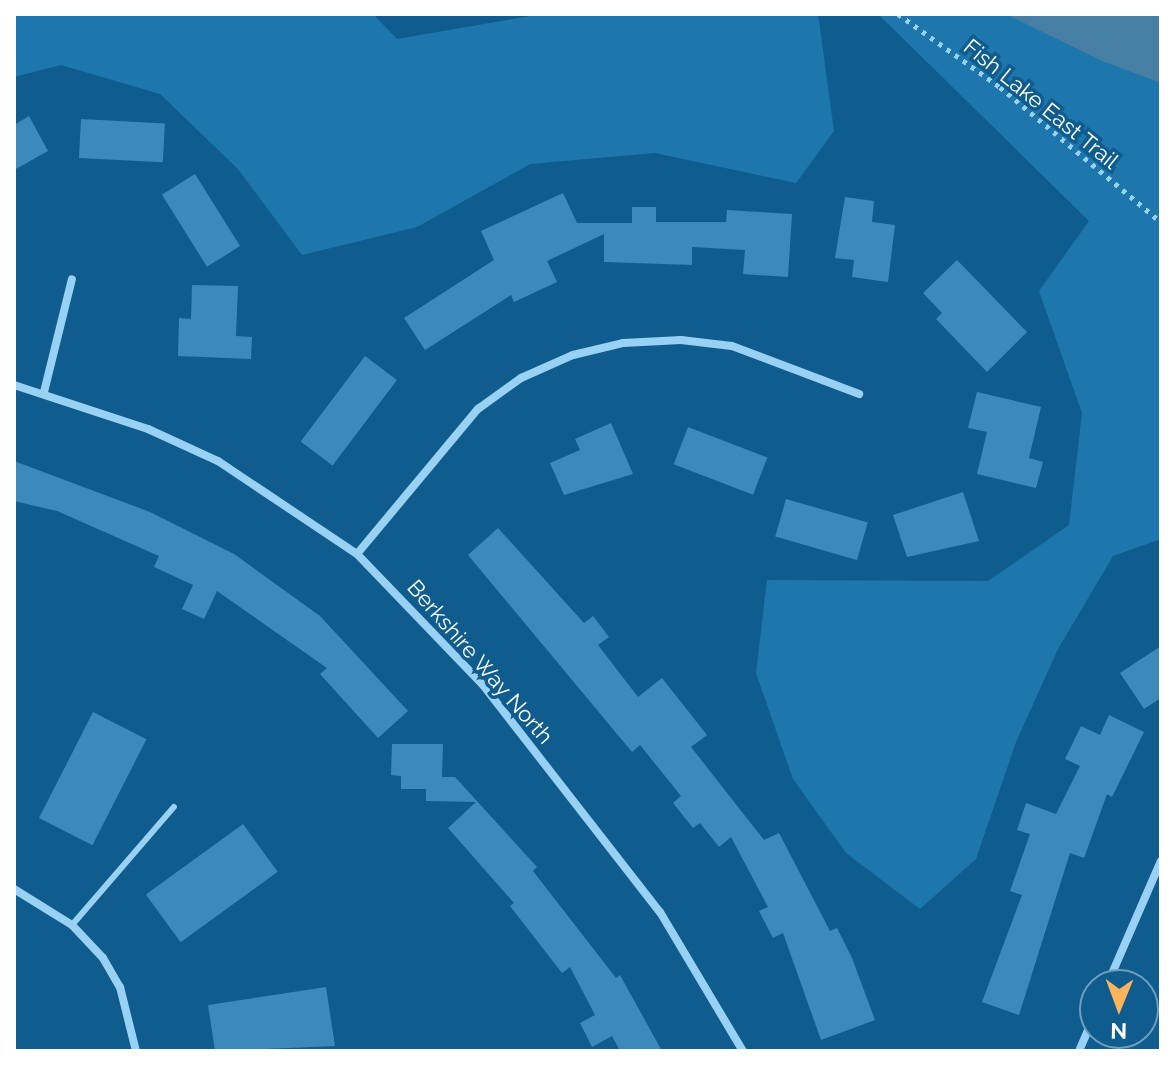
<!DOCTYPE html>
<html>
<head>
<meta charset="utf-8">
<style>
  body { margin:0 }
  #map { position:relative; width:1175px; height:1065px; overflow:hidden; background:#0f5d8f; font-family:Raleway,sans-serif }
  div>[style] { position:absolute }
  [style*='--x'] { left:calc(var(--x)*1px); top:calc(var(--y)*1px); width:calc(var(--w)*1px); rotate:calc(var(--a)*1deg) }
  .green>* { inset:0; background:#1d77ad }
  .water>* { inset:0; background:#477fa4 }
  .building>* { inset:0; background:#3c8aba; transform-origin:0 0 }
  .path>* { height:5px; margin-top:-2.5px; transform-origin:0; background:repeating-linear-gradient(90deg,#98d1f3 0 4px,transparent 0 10px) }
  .lane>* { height:6px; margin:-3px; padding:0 3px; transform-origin:3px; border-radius:3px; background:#98d1f3 }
  .street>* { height:8px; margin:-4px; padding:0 4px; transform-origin:4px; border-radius:4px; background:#98d1f3 }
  span { translate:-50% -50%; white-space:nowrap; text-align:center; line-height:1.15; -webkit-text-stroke:7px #0f5d8f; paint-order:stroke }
  .street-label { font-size:22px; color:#fff }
  .frame { position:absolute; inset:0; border:16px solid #fff; pointer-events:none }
  .north { position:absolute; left:1079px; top:969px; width:80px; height:80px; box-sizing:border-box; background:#0f5d8f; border:2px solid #6f9ebc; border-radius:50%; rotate:181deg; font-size:22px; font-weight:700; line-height:32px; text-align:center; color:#fff }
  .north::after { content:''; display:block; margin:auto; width:28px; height:36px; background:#ffb35a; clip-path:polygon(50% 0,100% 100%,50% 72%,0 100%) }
</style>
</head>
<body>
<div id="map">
  <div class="green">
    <div style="clip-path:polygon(14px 14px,373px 14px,397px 39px,542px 14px,818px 14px,834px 131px,796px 183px,655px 153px,530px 164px,417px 227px,302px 255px,238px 169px,160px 94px,61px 65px,14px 77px)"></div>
    <div style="clip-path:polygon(878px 14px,1006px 14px,1161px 83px,1161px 539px,1113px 556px,1058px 649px,1016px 742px,976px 859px,920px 909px,846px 853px,793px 779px,756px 673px,767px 580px,988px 581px,1069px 525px,1082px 413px,1039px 291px,1089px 221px)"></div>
  </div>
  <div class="water">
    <div style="clip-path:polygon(1006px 14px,1161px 14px,1161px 83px,1102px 61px)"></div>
  </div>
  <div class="building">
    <div style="clip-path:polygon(29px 116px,48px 151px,14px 170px,14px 125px)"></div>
    <div style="left:81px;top:119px;width:84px;height:39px;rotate:3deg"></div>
    <div style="left:195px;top:174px;width:85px;height:39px;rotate:58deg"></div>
    <div style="clip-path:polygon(563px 193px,577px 223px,632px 223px,632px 207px,656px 207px,656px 222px,726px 222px,727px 210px,792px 214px,788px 277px,743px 274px,745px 250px,692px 247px,692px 265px,604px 262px,604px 234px,547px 261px,557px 282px,514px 302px,511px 295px,425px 350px,404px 318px,494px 260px,481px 231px)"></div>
    <div style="clip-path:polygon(845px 197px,874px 201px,872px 222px,895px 225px,888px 282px,852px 277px,854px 260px,835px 258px)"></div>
    <div style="clip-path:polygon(957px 260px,1027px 332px,987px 372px,936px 319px,942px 313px,923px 293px)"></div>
    <div style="clip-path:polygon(192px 285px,238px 286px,236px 336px,252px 337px,251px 359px,178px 356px,179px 318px,191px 319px)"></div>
    <div style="left:365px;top:356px;width:40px;height:107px;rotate:37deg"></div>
    <div style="clip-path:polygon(977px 392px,1041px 407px,1029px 458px,1043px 462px,1036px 488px,977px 474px,987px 432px,968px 428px)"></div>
    <div style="clip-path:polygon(611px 423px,633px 474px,564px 495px,550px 463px,580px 450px,575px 439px)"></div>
    <div style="left:688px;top:427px;width:85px;height:40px;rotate:21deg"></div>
    <div style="clip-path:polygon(14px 461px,150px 512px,234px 554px,320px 616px,408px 711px,378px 738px,320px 674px,327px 668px,217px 591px,204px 619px,182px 609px,193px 585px,154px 567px,159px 556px,57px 511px,14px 501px)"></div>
    <div style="clip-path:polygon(963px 492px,979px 541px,907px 557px,893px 515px)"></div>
    <div style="left:786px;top:499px;width:85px;height:39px;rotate:16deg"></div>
    <div style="clip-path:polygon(498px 528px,584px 623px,593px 616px,609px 637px,598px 645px,638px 697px,662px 678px,707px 735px,691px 747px,764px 840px,779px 833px,830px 931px,837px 928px,852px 958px,875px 1020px,821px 1040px,783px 933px,773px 938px,759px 911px,768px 907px,731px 837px,719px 847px,700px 823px,693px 828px,673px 803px,681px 796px,640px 745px,632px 752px,468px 555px)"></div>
    <div style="clip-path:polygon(1161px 646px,1161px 698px,1144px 709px,1120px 673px)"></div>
    <div style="left:93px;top:712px;width:60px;height:119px;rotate:27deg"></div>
    <div style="clip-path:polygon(1109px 715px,1144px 732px,1112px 797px,1107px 794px,1084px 858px,1070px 853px,1019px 1015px,982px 1002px,1022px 895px,1010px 891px,1030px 834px,1017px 830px,1026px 803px,1056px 814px,1080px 766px,1065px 759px,1081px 726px,1100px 735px)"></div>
    <div style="clip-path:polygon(392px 744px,443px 744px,442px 777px,455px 777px,537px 867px,533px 871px,616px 978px,620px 975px,662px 1051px,620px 1051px,612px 1036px,592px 1047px,580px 1023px,595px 1015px,570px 967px,562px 973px,510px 906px,514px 903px,448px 828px,476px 802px,426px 801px,426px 789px,401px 789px,401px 776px,391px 775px)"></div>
    <div style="left:243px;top:824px;width:59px;height:120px;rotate:54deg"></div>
    <div style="clip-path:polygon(326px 987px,335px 1046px,215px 1051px,208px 1005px)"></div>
  </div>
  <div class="path">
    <div style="--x:898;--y:14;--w:125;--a:35.6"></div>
    <div style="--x:1000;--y:87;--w:210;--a:40"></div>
  </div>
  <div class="lane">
    <div style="--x:72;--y:925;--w:156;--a:-49.2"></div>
  </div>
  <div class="street">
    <div style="--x:14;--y:385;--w:141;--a:18.2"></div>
    <div style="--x:148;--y:429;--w:77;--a:24.6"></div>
    <div style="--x:218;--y:461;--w:167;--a:33.8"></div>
    <div style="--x:357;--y:554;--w:182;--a:46.1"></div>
    <div style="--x:483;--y:685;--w:288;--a:52.1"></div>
    <div style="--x:660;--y:912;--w:162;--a:59.2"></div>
    <div style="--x:44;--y:392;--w:116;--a:-76.1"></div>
    <div style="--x:357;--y:554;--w:189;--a:-50.2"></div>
    <div style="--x:478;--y:409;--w:53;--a:-35.8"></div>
    <div style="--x:521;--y:378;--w:57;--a:-23.9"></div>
    <div style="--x:573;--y:355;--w:51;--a:-13.5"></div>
    <div style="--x:623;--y:343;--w:58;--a:-3"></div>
    <div style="--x:681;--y:340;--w:51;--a:6.7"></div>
    <div style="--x:732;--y:346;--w:136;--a:20.7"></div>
    <div style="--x:14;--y:889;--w:68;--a:31.8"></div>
    <div style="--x:72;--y:925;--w:45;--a:46.8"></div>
    <div style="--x:103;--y:958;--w:34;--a:60"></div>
    <div style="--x:120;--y:987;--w:66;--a:76"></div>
    <div style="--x:1107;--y:985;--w:135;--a:-66.5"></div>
    <div style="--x:1079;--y:1051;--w:40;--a:-66.6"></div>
  </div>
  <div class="street-label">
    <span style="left:1041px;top:104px;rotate:39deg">Fish Lake East Trail</span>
    <span style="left:480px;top:662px;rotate:49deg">Berkshire Way North</span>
  </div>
  <div class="frame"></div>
  <div class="north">N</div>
</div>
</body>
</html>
